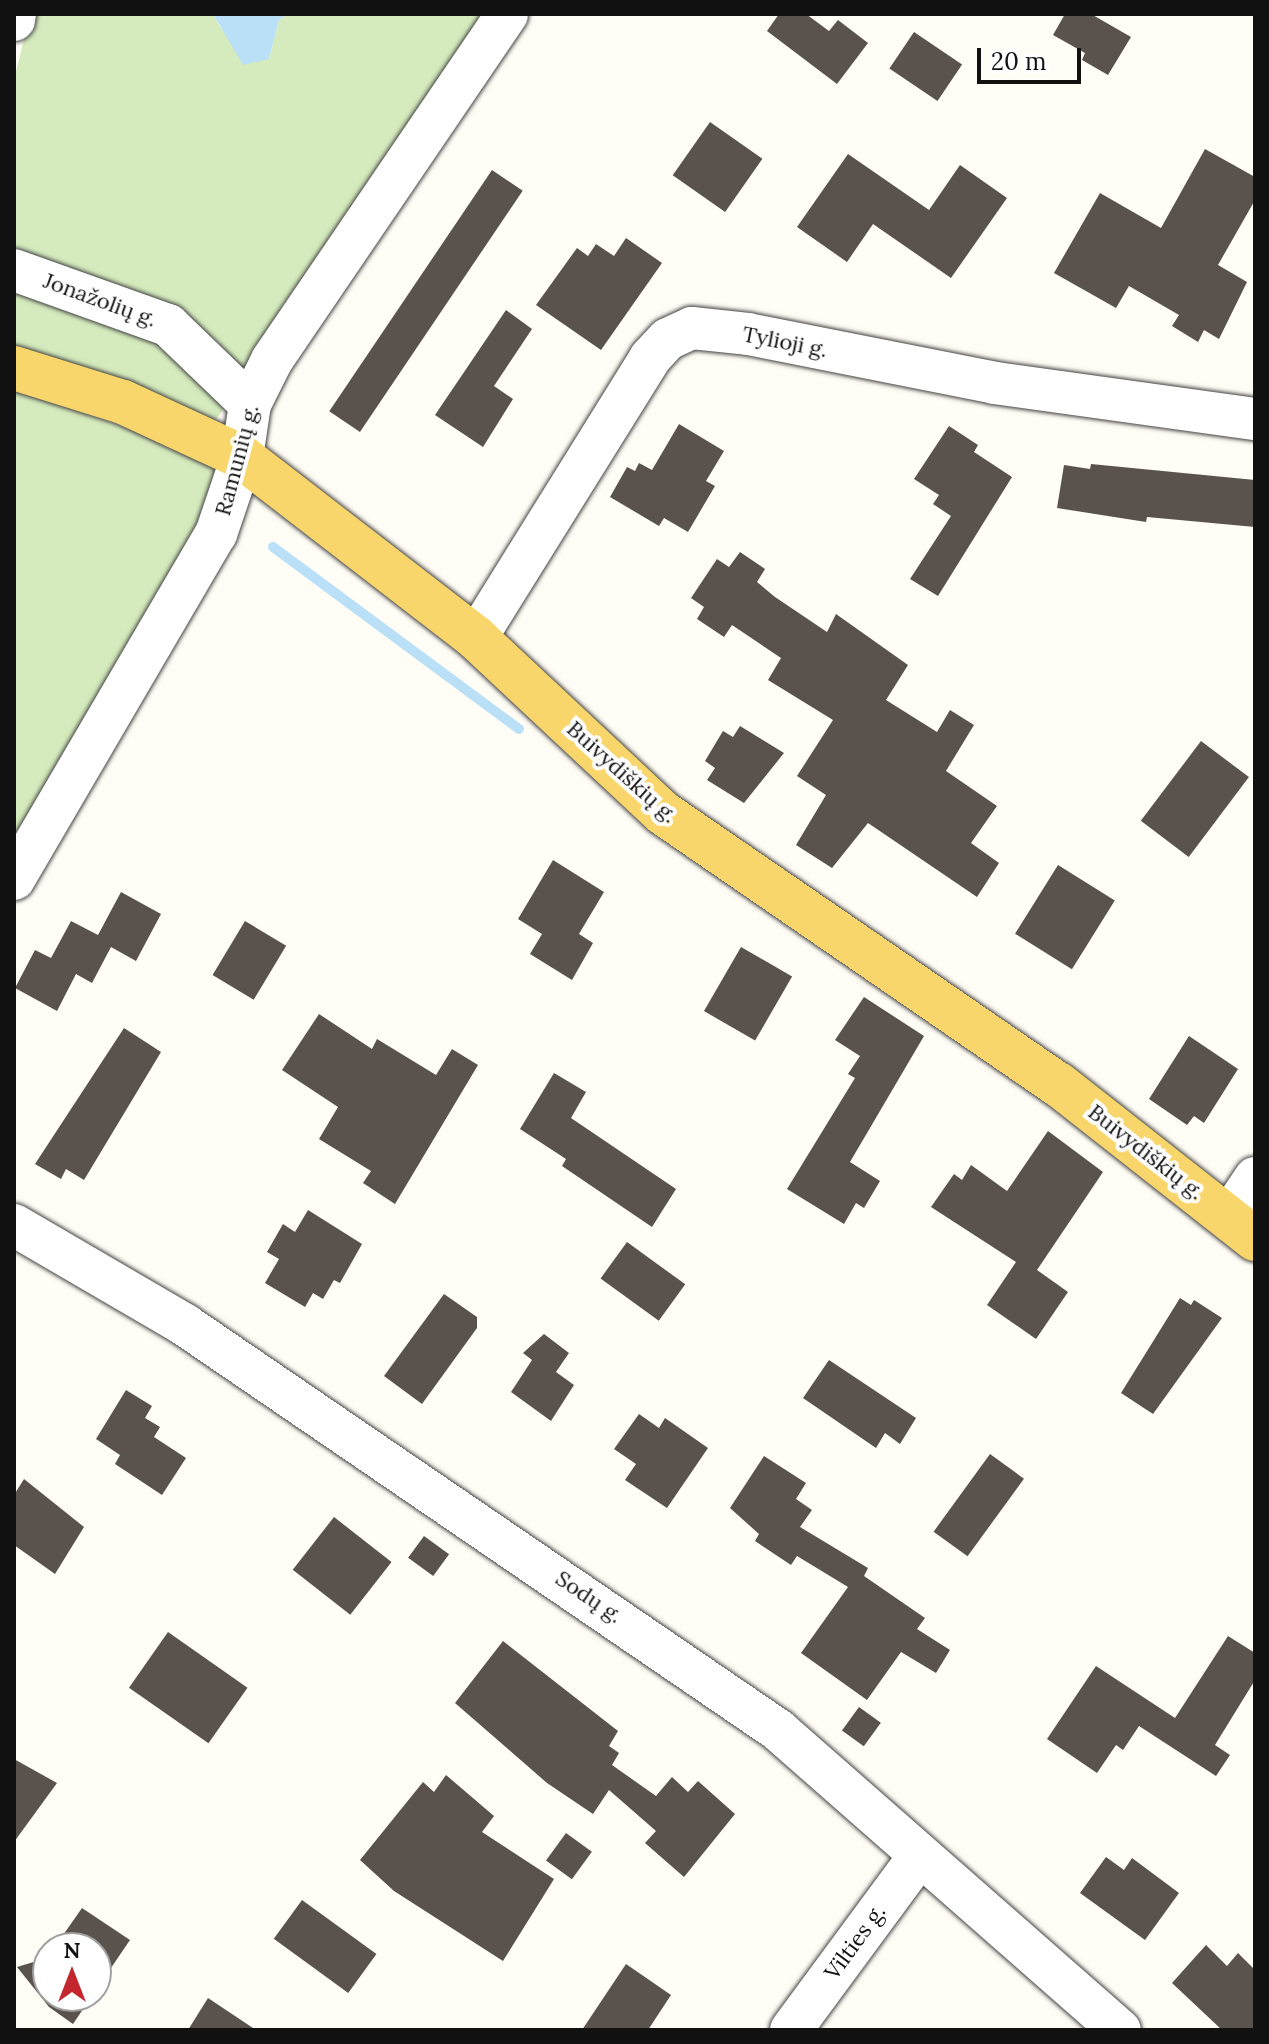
<!DOCTYPE html>
<html>
<head>
<meta charset="utf-8">
<style>
  body { margin:0 }
  #map { position:relative; width:1269px; height:2044px; overflow:hidden; background:#fffdf5; font-family:Lora,serif }
  div>[style] { position:absolute }
  [style*='--x'] { left:calc(var(--x)*1px); top:calc(var(--y)*1px); width:calc(var(--w)*1px); rotate:calc(var(--a)*1deg) }
  .green>* { inset:0; background:#d5ebbd }
  .water>* { inset:0; background:#b9e0f7 }
  .stream>* { height:10px; margin:-5px; padding:0 5px; transform-origin:5px; border-radius:5px; background:#b9e0f7 }
  .building>* { inset:0; background:#5a524d; transform-origin:0 0 }
  .roads { filter:drop-shadow(0 0 2px #444) drop-shadow(0 0 2px #444) }
  .minor>* { height:42px; margin:-21px; padding:0 21px; transform-origin:21px; border-radius:21px; background:#fff }
  .major>* { height:44px; margin:-22px; padding:0 22px; transform-origin:22px; border-radius:22px; background:#f9d66b }
  span { translate:-50% -50%; white-space:nowrap; text-align:center; line-height:1.15; -webkit-text-stroke:8px #fff; paint-order:stroke }
  .street-label { font-size:22px; color:#111 }
  .frame { position:absolute; inset:0; border:16px solid #111; pointer-events:none }
  .north { position:absolute; left:32px; top:1932px; width:80px; height:80px; box-sizing:border-box; background:#fff; border:2px solid #a0a0a0; border-radius:50%; rotate:0deg; font-size:22px; font-weight:700; line-height:32px; text-align:center; color:#111 }
  .north::after { content:''; display:block; margin:auto; width:28px; height:36px; background:#c4262e; clip-path:polygon(50% 0,100% 100%,50% 72%,0 100%) }
  .scale { position:absolute; left:977px; top:48px; width:104px; height:36px; box-sizing:border-box; border:4px solid #111; border-top:0; padding-left:10px; font-size:24px; line-height:28px; white-space:nowrap; color:#111; -webkit-text-stroke:6px #fff; paint-order:stroke }
</style>
</head>
<body>
<div id="map">
  <div class="green">
    <div style="clip-path:polygon(30px 14px,213px 14px,220px 27px,269px 59px,279px 20px,287px 14px,490px 14px,214px 423px,14px 351px,14px 80px)"></div>
    <div style="clip-path:polygon(14px 390px,198px 452px,213px 463px,216px 487px,210px 507px,14px 849px)"></div>
  </div>
  <div class="water">
    <div style="clip-path:polygon(213px 14px,287px 14px,279px 20px,269px 59px,243px 65px)"></div>
  </div>
  <div class="stream">
    <div style="--x:273;--y:547;--w:306;--a:36.5"></div>
  </div>
  <div class="building">
    <div style="clip-path:polygon(779px 14px,806px 14px,829px 31px,838px 20px,868px 43px,837px 84px,767px 31px)"></div>
    <div style="clip-path:polygon(1065px 14px,1091px 14px,1131px 37px,1108px 75px,1082px 60px,1085px 53px,1053px 35px)"></div>
    <div style="left:914px;top:32px;width:58px;height:44px;rotate:34deg"></div>
    <div style="left:710px;top:122px;width:64px;height:65px;rotate:35deg"></div>
    <div style="clip-path:polygon(1205px 149px,1255px 177px,1255px 200px,1218px 265px,1247px 282px,1219px 339px,1204px 330px,1198px 342px,1172px 326px,1179px 315px,1129px 286px,1116px 308px,1054px 273px,1100px 193px,1161px 228px)"></div>
    <div style="clip-path:polygon(848px 154px,929px 210px,960px 165px,1007px 198px,951px 278px,873px 224px,847px 262px,797px 227px)"></div>
    <div style="left:492px;top:170px;width:37px;height:291px;rotate:34deg"></div>
    <div style="clip-path:polygon(626px 238px,662px 263px,601px 350px,536px 305px,577px 248px,588px 256px,596px 244px,614px 256px)"></div>
    <div style="clip-path:polygon(506px 310px,532px 329px,494px 386px,513px 399px,483px 447px,435px 415px)"></div>
    <div style="clip-path:polygon(679px 424px,724px 451px,706px 481px,715px 486px,688px 532px,664px 518px,659px 526px,610px 497px,627px 467px,635px 471px,639px 463px,652px 470px)"></div>
    <div style="clip-path:polygon(949px 426px,978px 445px,974px 452px,1012px 477px,938px 596px,910px 579px,951px 516px,933px 504px,939px 495px,914px 479px)"></div>
    <div style="clip-path:polygon(1091px 464px,1255px 480px,1255px 527px,1147px 517px,1146px 522px,1057px 508px,1064px 465px,1090px 469px)"></div>
    <div style="clip-path:polygon(740px 552px,765px 569px,757px 582px,775px 597px,827px 632px,836px 614px,908px 665px,886px 700px,937px 732px,950px 710px,974px 725px,946px 771px,997px 806px,971px 843px,999px 863px,977px 897px,868px 823px,832px 868px,796px 845px,826px 795px,797px 776px,833px 720px,768px 680px,781px 658px,732px 625px,724px 637px,697px 619px,704px 607px,691px 598px,717px 559px,729px 567px)"></div>
    <div style="clip-path:polygon(740px 726px,784px 753px,744px 803px,707px 780px,715px 768px,705px 761px,723px 731px,733px 737px)"></div>
    <div style="left:1201px;top:741px;width:60px;height:100px;rotate:37deg"></div>
    <div style="clip-path:polygon(553px 860px,604px 892px,579px 934px,593px 943px,572px 980px,530px 954px,542px 934px,518px 919px)"></div>
    <div style="left:1058px;top:865px;width:67px;height:81px;rotate:32deg"></div>
    <div style="clip-path:polygon(121px 892px,161px 914px,136px 961px,111px 947px,92px 983px,76px 974px,57px 1011px,15px 988px,35px 950px,51px 958px,71px 921px,98px 935px)"></div>
    <div style="left:245px;top:921px;width:48px;height:63px;rotate:31deg"></div>
    <div style="left:741px;top:947px;width:59px;height:74px;rotate:30deg"></div>
    <div style="clip-path:polygon(864px 997px,924px 1036px,850px 1162px,880px 1181px,864px 1208px,856px 1203px,844px 1224px,787px 1189px,855px 1078px,848px 1074px,860px 1056px,835px 1040px)"></div>
    <div style="clip-path:polygon(319px 1014px,372px 1049px,377px 1039px,436px 1075px,452px 1049px,478px 1065px,395px 1204px,363px 1183px,371px 1171px,319px 1139px,338px 1107px,282px 1070px)"></div>
    <div style="clip-path:polygon(124px 1028px,161px 1052px,84px 1180px,66px 1169px,61px 1179px,35px 1164px)"></div>
    <div style="clip-path:polygon(1189px 1036px,1238px 1069px,1204px 1123px,1194px 1116px,1187px 1125px,1149px 1099px)"></div>
    <div style="clip-path:polygon(554px 1073px,586px 1092px,571px 1118px,676px 1189px,652px 1227px,562px 1166px,566px 1159px,520px 1129px)"></div>
    <div style="clip-path:polygon(1048px 1131px,1103px 1172px,1037px 1270px,1068px 1292px,1036px 1339px,987px 1305px,1016px 1262px,931px 1207px,954px 1174px,962px 1180px,971px 1165px,1007px 1191px)"></div>
    <div style="clip-path:polygon(308px 1210px,362px 1244px,340px 1283px,334px 1280px,323px 1299px,313px 1293px,305px 1307px,265px 1283px,279px 1259px,267px 1252px,283px 1224px,295px 1232px)"></div>
    <div style="left:627px;top:1242px;width:72px;height:45px;rotate:36deg"></div>
    <div style="clip-path:polygon(444px 1294px,477px 1317px,477px 1328px,422px 1404px,384px 1376px)"></div>
    <div style="clip-path:polygon(1180px 1298px,1191px 1305px,1194px 1300px,1222px 1318px,1153px 1414px,1121px 1393px)"></div>
    <div style="clip-path:polygon(544px 1334px,569px 1353px,556px 1372px,574px 1385px,551px 1421px,511px 1392px,532px 1360px,523px 1353px)"></div>
    <div style="clip-path:polygon(829px 1360px,916px 1418px,900px 1444px,885px 1433px,876px 1448px,803px 1398px)"></div>
    <div style="clip-path:polygon(126px 1390px,152px 1406px,145px 1418px,160px 1427px,154px 1437px,186px 1458px,162px 1495px,115px 1464px,120px 1455px,96px 1439px)"></div>
    <div style="clip-path:polygon(639px 1414px,659px 1428px,665px 1418px,708px 1448px,667px 1508px,625px 1480px,636px 1464px,614px 1449px)"></div>
    <div style="left:990px;top:1454px;width:42px;height:96px;rotate:36deg"></div>
    <div style="clip-path:polygon(764px 1456px,806px 1483px,796px 1499px,812px 1510px,800px 1527px,868px 1568px,864px 1576px,925px 1618px,917px 1629px,950px 1650px,936px 1673px,901px 1652px,867px 1700px,801px 1653px,848px 1587px,797px 1556px,791px 1565px,755px 1541px,759px 1534px,730px 1508px)"></div>
    <div style="clip-path:polygon(24px 1479px,84px 1527px,55px 1574px,14px 1545px,14px 1495px)"></div>
    <div style="left:334px;top:1517px;width:73px;height:67px;rotate:38deg"></div>
    <div style="left:424px;top:1536px;width:31px;height:27px;rotate:36deg"></div>
    <div style="left:168px;top:1632px;width:97px;height:68px;rotate:35deg"></div>
    <div style="clip-path:polygon(1228px 1636px,1255px 1653px,1255px 1680px,1215px 1745px,1230px 1755px,1216px 1776px,1139px 1726px,1123px 1750px,1116px 1745px,1097px 1773px,1047px 1739px,1096px 1666px,1175px 1718px)"></div>
    <div style="clip-path:polygon(503px 1641px,618px 1731px,609px 1746px,619px 1753px,612px 1765px,656px 1796px,672px 1777px,688px 1792px,698px 1781px,735px 1814px,684px 1877px,645px 1843px,656px 1831px,609px 1790px,593px 1814px,547px 1783px,455px 1703px)"></div>
    <div style="left:859px;top:1707px;width:27px;height:29px;rotate:36deg"></div>
    <div style="clip-path:polygon(14px 1759px,57px 1783px,14px 1842px)"></div>
    <div style="clip-path:polygon(446px 1775px,494px 1816px,482px 1832px,554px 1879px,503px 1961px,394px 1891px,360px 1860px,423px 1782px,434px 1792px)"></div>
    <div style="left:566px;top:1833px;width:32px;height:34px;rotate:36deg"></div>
    <div style="clip-path:polygon(1106px 1857px,1124px 1870px,1132px 1858px,1179px 1893px,1145px 1940px,1080px 1893px)"></div>
    <div style="left:302px;top:1900px;width:92px;height:48px;rotate:36deg"></div>
    <div style="clip-path:polygon(82px 1908px,130px 1940px,96px 1990px,96px 1948px,54px 1948px)"></div>
    <div style="clip-path:polygon(1206px 1945px,1227px 1966px,1238px 1953px,1255px 1970px,1255px 2030px,1222px 2030px,1172px 1983px)"></div>
    <div style="clip-path:polygon(47px 1958px,48px 1996px,92px 1996px,73px 2024px,49px 2007px,17px 1967px)"></div>
    <div style="clip-path:polygon(626px 1964px,671px 1995px,648px 2030px,582px 2030px)"></div>
    <div style="clip-path:polygon(208px 1998px,256px 2030px,188px 2030px)"></div>
  </div>
  <div class="roads">
    <div class="minor">
      <div style="--x:14;--y:20;--w:6;--a:-81"></div>
      <div style="--x:14;--y:270;--w:164;--a:19.7"></div>
      <div style="--x:168;--y:325;--w:114;--a:43.9"></div>
      <div style="--x:476;--y:638;--w:330;--a:-58.1"></div>
      <div style="--x:650;--y:358;--w:26;--a:-47"></div>
      <div style="--x:668;--y:339;--w:26;--a:-25"></div>
      <div style="--x:692;--y:328;--w:56;--a:6.1"></div>
      <div style="--x:748;--y:334;--w:252;--a:11.2"></div>
      <div style="--x:995;--y:383;--w:262;--a:7.9"></div>
      <div style="--x:14;--y:879;--w:400;--a:-59.7"></div>
      <div style="--x:216;--y:534;--w:81;--a:-71.3"></div>
      <div style="--x:242;--y:457;--w:54;--a:-81.4"></div>
      <div style="--x:250;--y:404;--w:49;--a:-63.4"></div>
      <div style="--x:272;--y:360;--w:418;--a:-55.8"></div>
      <div style="--x:1229;--y:1217;--w:47;--a:-56.3"></div>
      <div style="--x:14;--y:1225;--w:198;--a:30.3"></div>
      <div style="--x:185;--y:1325;--w:718;--a:34.33"></div>
      <div style="--x:778;--y:1730;--w:455;--a:41.3"></div>
      <div style="--x:791;--y:2030;--w:217;--a:-53.6"></div>
    </div>
    <div class="major">
      <div style="--x:14;--y:368;--w:114;--a:17.3"></div>
      <div style="--x:123;--y:402;--w:131;--a:24.8"></div>
      <div style="--x:242;--y:457;--w:296;--a:37.7"></div>
      <div style="--x:476;--y:638;--w:256;--a:43.1"></div>
      <div style="--x:663;--y:813;--w:479;--a:34.5"></div>
      <div style="--x:1058;--y:1084;--w:251;--a:38.2"></div>
    </div>
  </div>
  <div class="street-label">
    <span style="left:100px;top:300px;rotate:20deg">Jonažolių g.</span>
    <span style="left:785px;top:342px;rotate:11deg">Tylioji g.</span>
    <span style="left:237px;top:460px;rotate:-75deg">Ramunių g.</span>
    <span style="left:622px;top:772px;rotate:42deg">Buivydiškių g.</span>
    <span style="left:1146px;top:1152px;rotate:38deg">Buivydiškių g.</span>
    <span style="left:589px;top:1597px;rotate:34deg">Sodų g.</span>
    <span style="left:855px;top:1942px;rotate:-54deg">Vilties g.</span>
  </div>
  <div class="frame"></div>
  <div class="north">N</div>
  <div class="scale">20 m</div>
</div>
</body>
</html>
